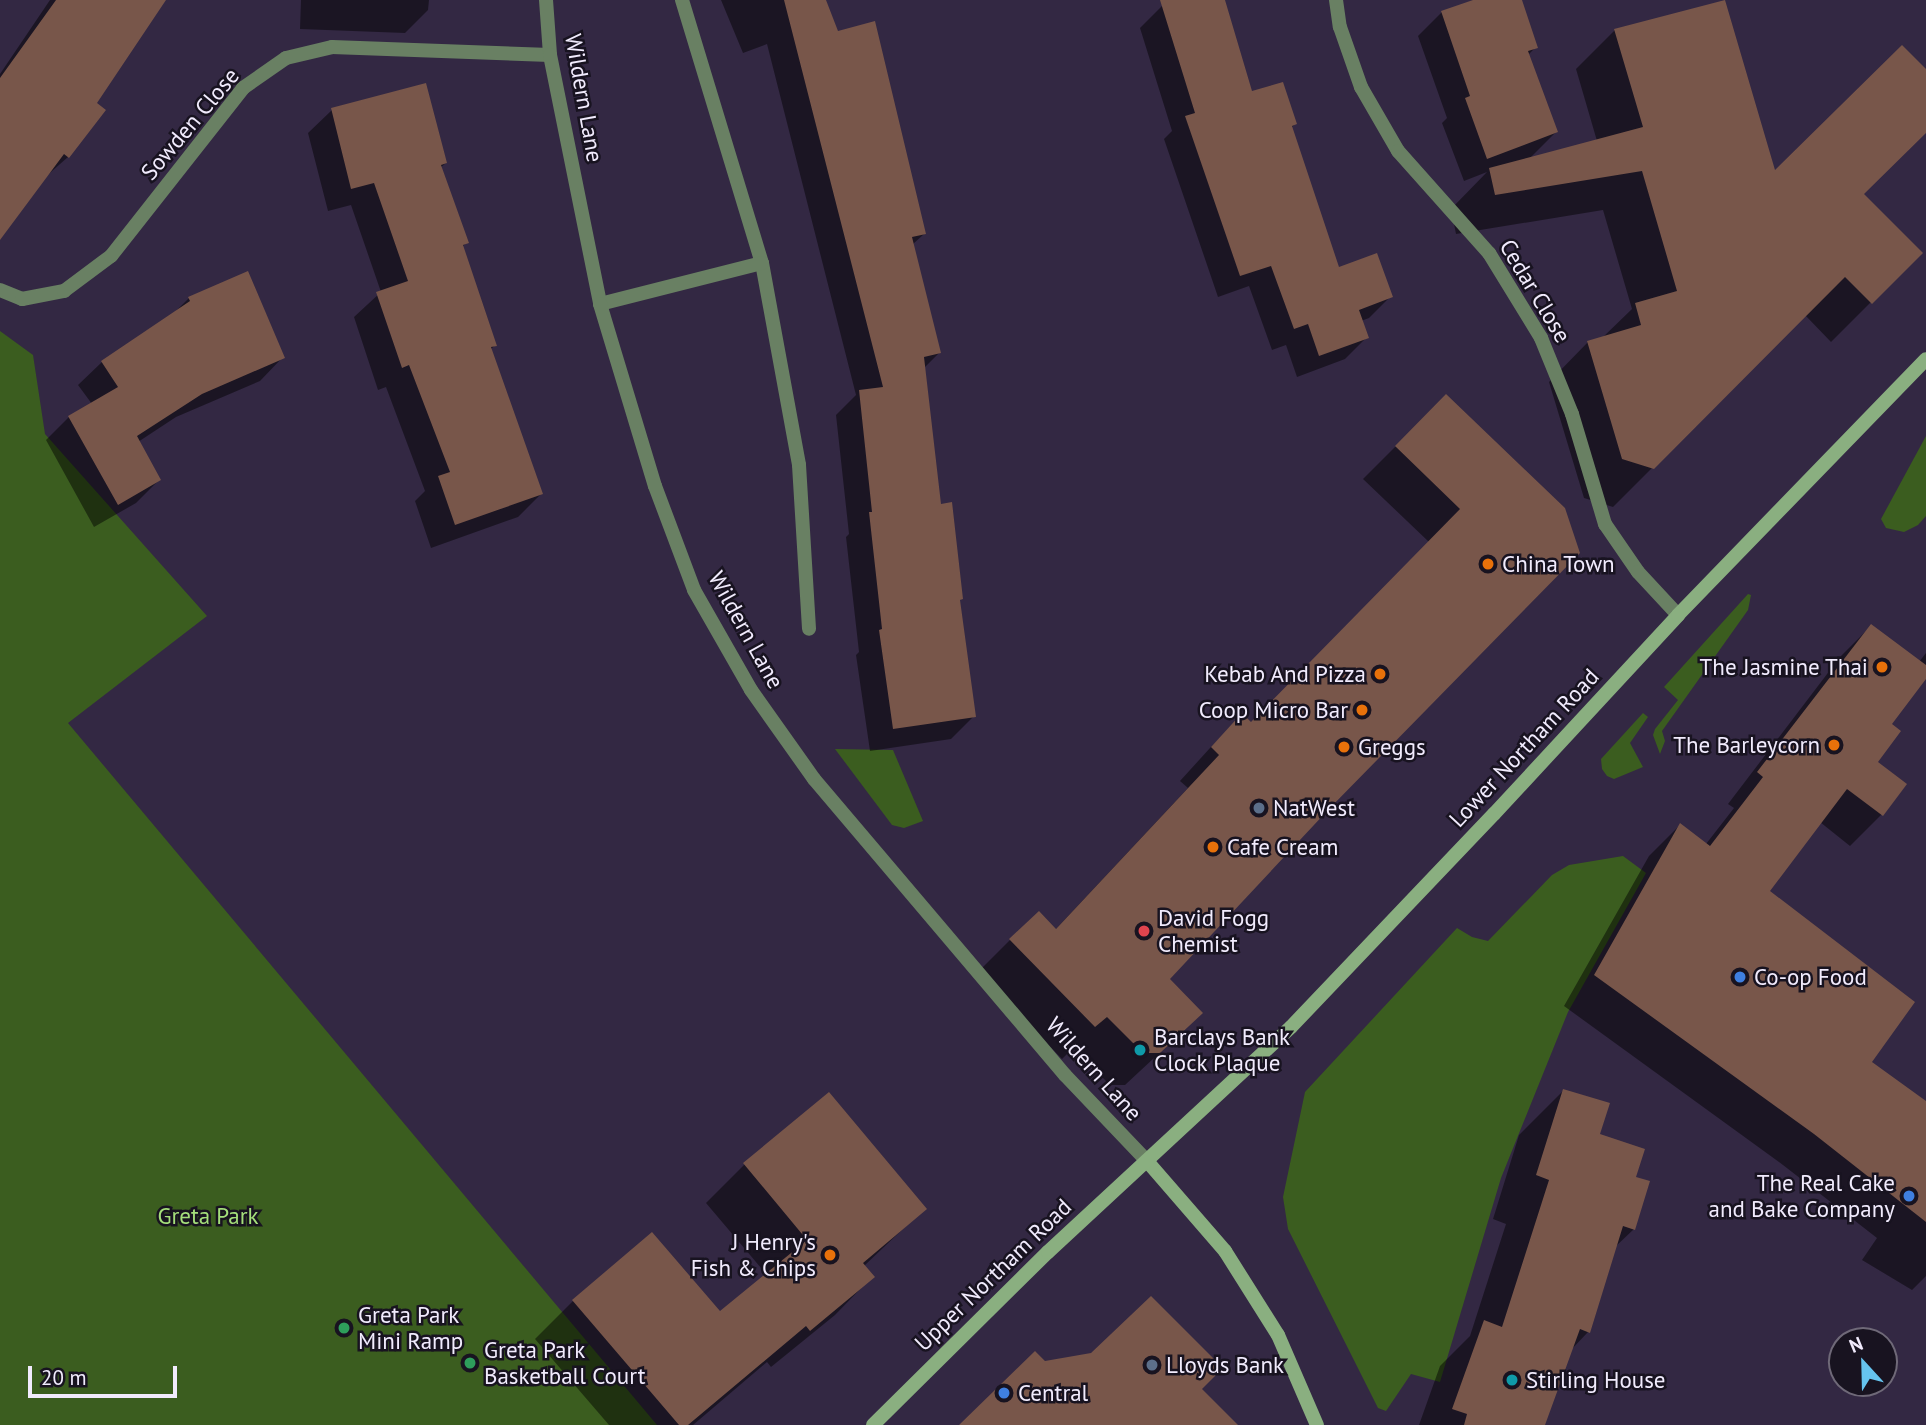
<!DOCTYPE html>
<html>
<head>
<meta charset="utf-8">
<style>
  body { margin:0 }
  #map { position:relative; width:1926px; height:1425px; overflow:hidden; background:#332843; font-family:"PT Sans",sans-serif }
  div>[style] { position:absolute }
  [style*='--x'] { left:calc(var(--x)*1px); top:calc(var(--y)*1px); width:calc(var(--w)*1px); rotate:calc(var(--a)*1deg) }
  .green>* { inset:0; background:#3b5d1f }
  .shadow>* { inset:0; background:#0007 }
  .building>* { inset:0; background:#78564a }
  .minor>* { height:14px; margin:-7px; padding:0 7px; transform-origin:7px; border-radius:7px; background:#698063 }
  .tertiary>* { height:14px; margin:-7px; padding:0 7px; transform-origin:7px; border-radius:7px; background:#698063 }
  .secondary>* { height:14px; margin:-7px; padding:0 7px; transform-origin:7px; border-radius:7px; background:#8aaf80 }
  .dots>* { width:19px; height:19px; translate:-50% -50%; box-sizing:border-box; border:4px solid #181320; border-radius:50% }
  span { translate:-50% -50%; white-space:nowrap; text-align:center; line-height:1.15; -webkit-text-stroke:5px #181320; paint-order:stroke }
  .street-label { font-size:23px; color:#f1ebfd }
  .poi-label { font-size:23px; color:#f1ebfd }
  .left { translate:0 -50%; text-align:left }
  .right { translate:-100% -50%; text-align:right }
  .park-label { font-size:23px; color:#a5df7b }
  .north { position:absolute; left:1828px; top:1327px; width:70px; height:70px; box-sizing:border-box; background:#181320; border:2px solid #6f6978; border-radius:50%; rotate:338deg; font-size:19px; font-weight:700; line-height:28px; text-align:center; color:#f1ebfd }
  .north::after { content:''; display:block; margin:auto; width:24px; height:32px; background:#66c4ef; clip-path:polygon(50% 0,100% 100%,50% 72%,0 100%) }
  .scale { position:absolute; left:28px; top:1366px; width:149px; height:32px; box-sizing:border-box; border:4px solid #f1ebfd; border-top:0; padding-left:9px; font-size:21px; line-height:24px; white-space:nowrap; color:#f1ebfd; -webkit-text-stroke:5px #181320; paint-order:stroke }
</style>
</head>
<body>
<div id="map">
  <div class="green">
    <div style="clip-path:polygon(0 331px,33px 355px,45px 434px,207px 616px,68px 723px,657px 1425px,0 1425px)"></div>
    <div style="clip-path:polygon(1926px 436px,1926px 516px,1918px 525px,1904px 532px,1886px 528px,1881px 519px)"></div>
    <div style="clip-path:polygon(1748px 594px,1751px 595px,1748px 610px,1662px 731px,1665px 741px,1660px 754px,1653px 735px,1655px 729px,1678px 700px,1664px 687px)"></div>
    <div style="clip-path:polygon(1643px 713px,1648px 717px,1630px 743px,1643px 767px,1614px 779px,1607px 776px,1602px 769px,1601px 759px)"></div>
    <div style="clip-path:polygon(835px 749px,893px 750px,923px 821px,904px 828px,892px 825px)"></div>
    <div style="clip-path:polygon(1623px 856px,1646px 873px,1568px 1012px,1501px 1178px,1440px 1382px,1411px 1374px,1386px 1411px,1378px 1408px,1288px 1229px,1283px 1197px,1305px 1092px,1457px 928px,1472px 937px,1488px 941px,1552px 875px,1569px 865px)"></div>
  </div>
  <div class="shadow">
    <div style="clip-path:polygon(50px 0,148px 0,94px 104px,103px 111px,68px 157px,43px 179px,0 233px,0 74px)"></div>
    <div style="clip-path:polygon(301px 0,429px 0,428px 10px,405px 33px,300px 29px)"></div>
    <div style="clip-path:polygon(721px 0,824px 0,924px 234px,912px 245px,939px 353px,924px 368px,939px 506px,961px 599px,958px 602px,974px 716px,951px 739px,870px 751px,856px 655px,859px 652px,846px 537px,849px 534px,836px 415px,856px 395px,767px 44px,743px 53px)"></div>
    <div style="clip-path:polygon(1182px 0,1223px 0,1251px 93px,1295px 124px,1291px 128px,1338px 269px,1391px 296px,1369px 318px,1361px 321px,1367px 337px,1345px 359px,1297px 377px,1286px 345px,1272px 350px,1249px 286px,1218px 297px,1164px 139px,1172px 131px,1140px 28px,1162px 6px)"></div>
    <div style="clip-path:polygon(1479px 0,1520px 0,1536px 47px,1528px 55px,1556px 132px,1529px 159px,1597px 141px,1576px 69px,1615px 30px,1774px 174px,1926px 72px,1926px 131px,1862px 194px,1920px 253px,1831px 342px,1805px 315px,1613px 507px,1584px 498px,1549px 382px,1588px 342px,1602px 338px,1632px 309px,1603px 210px,1456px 234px,1451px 209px,1487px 172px,1464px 181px,1442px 123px,1447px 118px,1418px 36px,1442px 12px)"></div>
    <div style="clip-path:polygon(332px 110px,446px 163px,440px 168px,466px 243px,462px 247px,495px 345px,490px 350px,541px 494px,518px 517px,431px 548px,415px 501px,425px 491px,386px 387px,378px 390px,354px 317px,381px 292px,351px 205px,328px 211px,308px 133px)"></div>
    <div style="clip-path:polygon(189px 298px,283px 357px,260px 381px,176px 417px,138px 442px,159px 480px,136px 503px,94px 527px,46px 440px,69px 417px,92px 404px,78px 385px,102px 362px,173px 314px)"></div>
    <div style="clip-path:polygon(1446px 396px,1563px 509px,1167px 979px,1168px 1045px,1125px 1085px,1110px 1085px,1073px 1048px,1062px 1059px,978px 972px,1010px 940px,1055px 930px,1188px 788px,1180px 781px,1210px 748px,1242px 715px,1251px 724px,1429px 542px,1363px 479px)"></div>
    <div style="clip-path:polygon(1871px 626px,1919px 662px,1926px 653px,1926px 676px,1889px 725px,1876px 762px,1905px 784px,1881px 815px,1850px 846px,1820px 822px,1768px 891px,1869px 1062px,1926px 1103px,1926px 1276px,1912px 1290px,1862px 1260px,1877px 1238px,1783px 1165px,1564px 1006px,1649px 856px,1680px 825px,1706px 844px,1734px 808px,1728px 804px,1840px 657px)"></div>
    <div style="clip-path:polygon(1563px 1091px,1634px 1178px,1634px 1229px,1614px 1248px,1588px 1332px,1571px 1350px,1543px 1425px,1419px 1425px,1440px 1366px,1470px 1336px,1506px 1224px,1493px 1219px,1519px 1135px)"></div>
    <div style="clip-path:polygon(829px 1095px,924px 1209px,864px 1266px,872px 1277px,835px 1315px,771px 1367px,767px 1362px,693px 1425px,609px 1425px,535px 1339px,573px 1301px,652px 1234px,720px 1313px,767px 1275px,706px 1203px,744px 1165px)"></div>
  </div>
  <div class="building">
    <div style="clip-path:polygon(56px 0,166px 0,97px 103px,106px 110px,69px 158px,64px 154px,0 240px,0 78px)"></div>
    <div style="clip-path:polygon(784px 0,826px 0,838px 31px,875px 21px,926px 234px,912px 237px,941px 353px,924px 357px,941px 504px,952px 502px,963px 599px,960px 600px,976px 717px,893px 729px,879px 630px,882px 629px,869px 512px,872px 512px,859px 390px,883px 387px)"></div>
    <div style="clip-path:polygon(1160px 0,1225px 0,1252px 91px,1283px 82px,1297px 124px,1292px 126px,1339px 267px,1377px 253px,1393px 297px,1359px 310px,1369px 338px,1319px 356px,1308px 324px,1294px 329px,1271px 266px,1240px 276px,1185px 116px,1195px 113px)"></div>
    <div style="clip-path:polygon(1473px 0,1522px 0,1538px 48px,1528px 51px,1558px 132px,1487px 159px,1465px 98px,1470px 96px,1441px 11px)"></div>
    <div style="clip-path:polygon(1725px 0,1775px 170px,1902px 45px,1926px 69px,1926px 133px,1864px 194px,1923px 253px,1872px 304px,1845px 277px,1654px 469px,1622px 459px,1587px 341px,1641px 325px,1635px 303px,1677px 291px,1642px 171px,1495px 195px,1489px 168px,1643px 127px,1614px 29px)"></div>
    <div style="clip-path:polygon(426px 83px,447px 163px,441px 165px,469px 243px,463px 245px,497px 346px,491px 347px,543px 494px,455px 525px,438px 476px,450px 472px,409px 365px,402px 368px,376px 292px,408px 281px,374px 183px,351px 189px,331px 108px)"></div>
    <div style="clip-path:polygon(248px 271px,285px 358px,202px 394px,137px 436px,161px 480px,118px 505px,68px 416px,118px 387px,101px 361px,190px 301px,188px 297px)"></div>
    <div style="clip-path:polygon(1446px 394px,1565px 508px,1580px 553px,1328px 810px,1170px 979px,1203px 1013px,1160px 1053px,1143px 1053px,1107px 1017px,1095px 1027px,1009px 939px,1039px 911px,1056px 929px,1219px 755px,1211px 747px,1242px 713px,1251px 722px,1460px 509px,1395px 446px)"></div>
    <div style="clip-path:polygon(1871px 624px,1926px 665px,1926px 679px,1892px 724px,1901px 731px,1878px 762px,1907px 784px,1883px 816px,1847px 789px,1770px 891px,1915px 1002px,1872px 1062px,1926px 1101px,1926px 1222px,1814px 1134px,1594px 975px,1680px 823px,1710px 846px,1763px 777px,1757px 772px)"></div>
    <div style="clip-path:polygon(1563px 1089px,1610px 1103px,1600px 1134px,1645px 1149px,1636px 1177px,1650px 1181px,1635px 1230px,1623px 1226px,1590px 1333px,1580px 1329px,1545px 1425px,1464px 1425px,1467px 1414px,1452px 1409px,1484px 1320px,1502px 1327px,1549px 1180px,1536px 1175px)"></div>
    <div style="clip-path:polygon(829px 1092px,927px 1209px,863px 1263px,875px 1277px,810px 1331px,806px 1326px,688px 1425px,679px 1425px,572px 1300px,652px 1232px,720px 1311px,807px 1240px,743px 1163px)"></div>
    <div style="clip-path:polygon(1151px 1296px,1223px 1368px,1202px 1389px,1238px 1425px,959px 1425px,1035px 1351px,1045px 1361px,1091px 1353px)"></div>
  </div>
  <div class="minor">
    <div style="--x:682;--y:0;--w:275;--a:73.1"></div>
    <div style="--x:762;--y:263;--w:205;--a:79.6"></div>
    <div style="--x:799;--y:465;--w:164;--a:86.5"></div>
    <div style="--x:1336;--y:0;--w:27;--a:82"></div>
    <div style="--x:1340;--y:27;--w:64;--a:70.7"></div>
    <div style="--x:1361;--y:87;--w:74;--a:60"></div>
    <div style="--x:1398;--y:151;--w:137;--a:48.3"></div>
    <div style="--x:1489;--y:253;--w:100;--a:58.5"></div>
    <div style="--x:1541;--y:338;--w:82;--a:67.8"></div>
    <div style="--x:1572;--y:414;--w:115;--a:73.3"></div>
    <div style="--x:1605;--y:524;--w:58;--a:55.5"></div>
    <div style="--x:1638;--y:572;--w:59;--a:47.1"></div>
    <div style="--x:0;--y:290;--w:24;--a:22"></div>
    <div style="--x:22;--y:299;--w:43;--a:-10.8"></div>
    <div style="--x:64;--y:291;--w:59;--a:-36.7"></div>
    <div style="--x:111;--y:256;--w:214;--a:-51.8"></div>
    <div style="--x:243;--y:88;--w:52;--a:-34.9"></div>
    <div style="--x:286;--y:58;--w:47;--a:-13.4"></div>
    <div style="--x:332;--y:47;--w:218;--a:2.1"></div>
    <div style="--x:600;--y:304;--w:167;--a:-14.2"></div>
  </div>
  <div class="tertiary">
    <div style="--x:546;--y:0;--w:55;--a:85.8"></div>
    <div style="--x:550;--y:55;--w:254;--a:78.6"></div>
    <div style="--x:600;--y:304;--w:190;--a:73.2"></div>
    <div style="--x:655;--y:486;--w:111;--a:69.4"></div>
    <div style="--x:694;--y:590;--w:115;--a:60.3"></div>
    <div style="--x:751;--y:690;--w:109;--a:54.7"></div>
    <div style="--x:814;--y:779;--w:388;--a:49.7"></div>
    <div style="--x:1065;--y:1075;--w:119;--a:46.4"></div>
  </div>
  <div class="secondary">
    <div style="--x:1147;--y:1161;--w:119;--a:49.1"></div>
    <div style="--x:1225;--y:1251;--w:99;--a:57.8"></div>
    <div style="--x:1278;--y:1335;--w:98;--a:66.6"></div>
    <div style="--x:873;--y:1425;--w:246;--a:-44.7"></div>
    <div style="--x:1048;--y:1252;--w:331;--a:-42.8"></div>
    <div style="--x:1291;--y:1027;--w:294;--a:-46.4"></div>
    <div style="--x:1494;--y:814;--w:271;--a:-47.2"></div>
    <div style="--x:1678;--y:615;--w:356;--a:-45.9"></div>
  </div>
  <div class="dots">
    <div style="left:1488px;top:564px;background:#e8710a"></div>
    <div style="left:1882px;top:667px;background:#e8710a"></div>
    <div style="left:1380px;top:674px;background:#e8710a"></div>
    <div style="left:1362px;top:710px;background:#e8710a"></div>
    <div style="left:1834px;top:745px;background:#e8710a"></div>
    <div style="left:1344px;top:747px;background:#e8710a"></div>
    <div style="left:1259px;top:808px;background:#5c6f8a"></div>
    <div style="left:1213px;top:847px;background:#e8710a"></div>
    <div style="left:1144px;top:931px;background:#e0444e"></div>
    <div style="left:1740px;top:977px;background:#3f7fe0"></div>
    <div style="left:1140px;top:1050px;background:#0f9aa8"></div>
    <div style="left:1909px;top:1196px;background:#3f7fe0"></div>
    <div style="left:830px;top:1255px;background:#e8710a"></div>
    <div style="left:344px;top:1328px;background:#2e9e5b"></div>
    <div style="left:470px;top:1363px;background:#2e9e5b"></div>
    <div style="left:1152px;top:1365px;background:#5c6f8a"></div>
    <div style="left:1512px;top:1380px;background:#0f9aa8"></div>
    <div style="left:1004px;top:1393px;background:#3f7fe0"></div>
  </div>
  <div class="street-label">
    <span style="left:584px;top:98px;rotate:80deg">Wildern Lane</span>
    <span style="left:190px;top:124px;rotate:-50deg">Sowden Close</span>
    <span style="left:1535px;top:291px;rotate:59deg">Cedar Close</span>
    <span style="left:746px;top:630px;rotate:61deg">Wildern Lane</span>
    <span style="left:1524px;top:748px;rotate:-47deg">Lower Northam Road</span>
    <span style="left:1094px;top:1069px;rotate:48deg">Wildern Lane</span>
    <span style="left:993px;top:1275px;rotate:-44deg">Upper Northam Road</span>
  </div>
  <div class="poi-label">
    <span class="left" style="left:1502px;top:564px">China Town</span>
    <span class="right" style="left:1868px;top:667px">The Jasmine Thai</span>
    <span class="right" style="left:1366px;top:674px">Kebab And Pizza</span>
    <span class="right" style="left:1348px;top:710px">Coop Micro Bar</span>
    <span class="right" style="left:1820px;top:745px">The Barleycorn</span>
    <span class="left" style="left:1358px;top:747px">Greggs</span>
    <span class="left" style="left:1273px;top:808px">NatWest</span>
    <span class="left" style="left:1227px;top:847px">Cafe Cream</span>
    <span class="left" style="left:1158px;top:931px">David Fogg<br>Chemist</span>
    <span class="left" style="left:1754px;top:977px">Co-op Food</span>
    <span class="left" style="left:1154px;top:1050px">Barclays Bank<br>Clock Plaque</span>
    <span class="right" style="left:1895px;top:1196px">The Real Cake<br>and Bake Company</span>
    <span class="right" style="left:816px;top:1255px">J Henry's<br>Fish &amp; Chips</span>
    <span class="left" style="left:358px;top:1328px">Greta Park<br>Mini Ramp</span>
    <span class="left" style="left:484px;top:1363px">Greta Park<br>Basketball Court</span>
    <span class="left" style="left:1166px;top:1365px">Lloyds Bank</span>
    <span class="left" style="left:1526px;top:1380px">Stirling House</span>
    <span class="left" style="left:1018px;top:1393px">Central</span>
  </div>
  <div class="park-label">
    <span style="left:208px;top:1216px">Greta Park</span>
  </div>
  <div class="north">N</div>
  <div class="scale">20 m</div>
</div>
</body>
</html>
